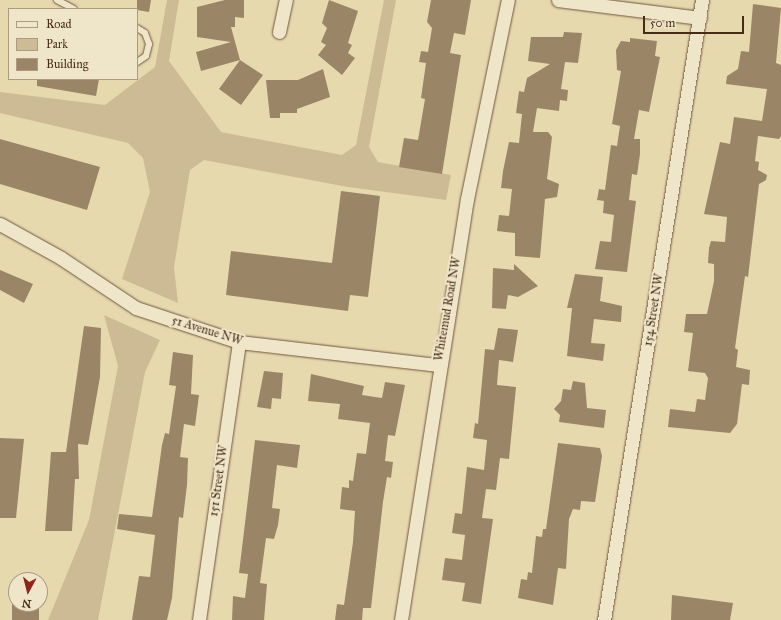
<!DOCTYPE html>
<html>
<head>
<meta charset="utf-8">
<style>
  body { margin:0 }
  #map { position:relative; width:781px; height:620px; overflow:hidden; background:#e7d9ae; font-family:"IM FELL Great Primer",serif }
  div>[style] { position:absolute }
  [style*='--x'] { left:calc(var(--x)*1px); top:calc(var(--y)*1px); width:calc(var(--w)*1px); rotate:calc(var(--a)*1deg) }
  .green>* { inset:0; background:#ccbb94 }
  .building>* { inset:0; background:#9a8566; transform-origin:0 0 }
  .roads { filter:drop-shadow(0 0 1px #6f563d) drop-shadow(0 0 1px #6f563d) }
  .lane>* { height:6px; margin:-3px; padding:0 3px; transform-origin:3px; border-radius:3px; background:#efe6ca }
  .street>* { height:13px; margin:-6.5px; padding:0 6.5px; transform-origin:6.5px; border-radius:6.5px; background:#efe6ca }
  span { translate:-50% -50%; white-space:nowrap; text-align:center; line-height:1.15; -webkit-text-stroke:4px #efe6ca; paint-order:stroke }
  .street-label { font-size:12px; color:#472b17 }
  .legend { position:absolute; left:8px; top:8px; width:130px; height:72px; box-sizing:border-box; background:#efe6ca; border:1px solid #ac9b82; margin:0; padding:5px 7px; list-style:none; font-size:12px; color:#472b17 }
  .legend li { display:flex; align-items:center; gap:8px; height:20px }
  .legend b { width:20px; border:1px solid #ac9b82 }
  .north { position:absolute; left:8px; top:572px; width:40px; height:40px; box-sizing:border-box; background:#efe6ca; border:1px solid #ac9b82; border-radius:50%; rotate:187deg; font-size:11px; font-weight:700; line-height:16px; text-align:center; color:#472b17 }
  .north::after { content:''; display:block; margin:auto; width:14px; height:18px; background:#8f2418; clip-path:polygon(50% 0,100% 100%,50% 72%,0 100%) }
  .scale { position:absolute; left:643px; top:16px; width:101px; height:18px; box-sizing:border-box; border:2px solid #472b17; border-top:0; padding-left:5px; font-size:12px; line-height:14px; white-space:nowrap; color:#472b17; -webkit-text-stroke:3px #efe6ca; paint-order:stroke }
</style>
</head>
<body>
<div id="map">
  <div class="green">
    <div style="clip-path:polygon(167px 0,179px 0,169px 61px,221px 132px,342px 155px,356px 145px,384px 0,396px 0,369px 147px,378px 162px,451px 175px,446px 200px,348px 187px,204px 160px,190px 170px,174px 267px,178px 303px,122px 279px,150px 192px,143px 158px,128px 143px,0 113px,0 92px,105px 105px,155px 67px)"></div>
    <div style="clip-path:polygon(104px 315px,160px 340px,145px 372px,98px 620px,48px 620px,89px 520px,118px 366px)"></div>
  </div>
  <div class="building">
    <div style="clip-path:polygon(137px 0,151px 0,149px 12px,137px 10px)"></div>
    <div style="clip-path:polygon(225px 0,244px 0,244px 18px,235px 17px,235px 27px,231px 27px,240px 60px,263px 75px,241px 105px,219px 89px,240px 60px,201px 71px,196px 52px,231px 42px,197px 37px,197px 7px)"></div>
    <div style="clip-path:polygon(329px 0,358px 11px,348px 43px,352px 45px,348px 53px,355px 58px,342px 75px,318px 55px,326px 45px,321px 42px,327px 28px,322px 23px)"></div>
    <div style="clip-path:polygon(431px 0,471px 0,465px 35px,454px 33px,450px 53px,461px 55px,442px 174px,399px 167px,404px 138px,418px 140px,425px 99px,421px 98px,426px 63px,419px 62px,421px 51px,428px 52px,432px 28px,427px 22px)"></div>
    <div style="clip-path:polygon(753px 4px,781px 8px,776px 63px,781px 65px,781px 136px,779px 139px,758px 136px,755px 161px,759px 162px,758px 170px,767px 175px,766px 180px,759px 184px,748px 277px,745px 276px,735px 348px,738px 350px,736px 367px,750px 370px,749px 385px,742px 384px,737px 424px,730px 433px,668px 427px,670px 409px,695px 412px,697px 399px,705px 400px,708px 378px,705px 373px,688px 371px,693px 333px,684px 332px,686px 314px,707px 314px,714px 281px,714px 264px,708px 263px,709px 248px,711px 241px,725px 242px,727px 217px,704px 214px,720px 142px,730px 144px,734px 117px,762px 121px,767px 89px,726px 84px,727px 76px,738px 69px,741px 51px,749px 52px)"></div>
    <div style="clip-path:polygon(564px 32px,582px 33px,578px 63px,565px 62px,561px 89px,568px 90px,567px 101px,560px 100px,559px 111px,537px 108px,533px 132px,548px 132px,552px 137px,547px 179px,559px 184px,557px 197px,545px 199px,540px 258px,515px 256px,515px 233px,497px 231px,499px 215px,509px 216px,512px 189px,501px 188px,503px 171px,509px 142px,519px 143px,522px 114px,516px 113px,519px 91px,524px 92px,527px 78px,550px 64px,528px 61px,531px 37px,563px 37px)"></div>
    <div style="clip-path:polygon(630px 38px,657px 41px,655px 56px,660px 57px,649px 112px,639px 110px,634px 139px,640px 139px,640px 154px,637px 175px,632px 174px,629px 200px,636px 201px,627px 272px,595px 269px,600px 241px,611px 242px,614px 215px,603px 213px,604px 201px,597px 200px,599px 189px,605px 190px,611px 145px,617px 146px,620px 126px,612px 124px,621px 71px,617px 70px,616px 50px,621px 41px,630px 42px)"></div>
    <div style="clip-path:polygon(323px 69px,330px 97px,297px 109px,297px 113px,280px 113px,280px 118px,270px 118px,266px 80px,298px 80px)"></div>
    <div style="clip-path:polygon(37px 79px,99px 79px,96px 96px,37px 86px)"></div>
    <div style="clip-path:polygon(0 139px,100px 167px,87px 210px,0 184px)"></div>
    <div style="clip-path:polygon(341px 191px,380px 196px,368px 297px,350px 295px,348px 311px,226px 295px,231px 251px,332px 263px)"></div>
    <div style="clip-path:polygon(514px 264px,538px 286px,518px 297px,508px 295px,506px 309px,492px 308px,493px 268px,514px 270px)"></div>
    <div style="clip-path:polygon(0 270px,33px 284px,24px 303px,0 290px)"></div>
    <div style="clip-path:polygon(575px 274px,603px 277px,600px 301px,622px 306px,621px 322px,594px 319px,591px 343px,605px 344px,603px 361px,567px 356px,572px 308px,567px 308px)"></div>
    <div style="clip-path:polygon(84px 326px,101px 328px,100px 377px,88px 445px,78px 444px,79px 479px,75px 479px,72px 531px,45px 531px,51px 452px,66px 452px)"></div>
    <div style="clip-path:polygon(498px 328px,518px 330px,513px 362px,499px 360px,497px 385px,516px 387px,509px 459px,500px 458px,496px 490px,486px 489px,482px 518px,493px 519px,481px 604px,462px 601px,465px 583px,442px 580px,445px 558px,462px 560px,465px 535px,452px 533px,455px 513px,462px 514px,467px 467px,484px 470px,487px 440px,473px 438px,475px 423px,478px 424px,485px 349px,494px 350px)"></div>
    <div style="clip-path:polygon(173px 352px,193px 355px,191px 394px,199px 395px,195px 426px,184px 424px,180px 457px,188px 458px,187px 485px,183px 518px,179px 517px,172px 598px,167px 620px,132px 620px,139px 576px,150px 577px,155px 535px,117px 529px,119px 514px,152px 517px,162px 445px,165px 433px,169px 434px,176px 386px,169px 385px)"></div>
    <div style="clip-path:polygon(264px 371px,283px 373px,281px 399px,272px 398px,271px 409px,257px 407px)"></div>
    <div style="clip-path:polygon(311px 374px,364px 386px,362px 395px,382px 398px,385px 382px,405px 385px,395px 436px,388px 435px,385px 461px,393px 462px,391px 478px,387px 477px,383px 502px,371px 608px,363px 608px,362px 620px,335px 620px,337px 604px,344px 605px,353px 542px,355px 511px,340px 509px,342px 487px,349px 488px,349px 480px,353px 481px,357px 453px,366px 454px,370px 423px,338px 419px,340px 404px,308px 401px)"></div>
    <div style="clip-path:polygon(573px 381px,585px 383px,587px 408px,606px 410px,604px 428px,559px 422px,560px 415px,554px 409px,561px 401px,563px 389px,571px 390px)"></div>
    <div style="clip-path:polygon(0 438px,24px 439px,16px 518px,0 518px)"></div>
    <div style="clip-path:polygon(255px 440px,300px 445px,297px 468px,277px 465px,272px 508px,280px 509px,278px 525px,274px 539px,266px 538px,260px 583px,267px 584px,264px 620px,232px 620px,233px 596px,245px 598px,248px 574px,239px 573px)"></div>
    <div style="clip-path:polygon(558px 443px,600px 448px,602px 456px,595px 502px,581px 501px,580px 510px,573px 509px,569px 519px,566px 569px,558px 568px,553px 605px,518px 598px,521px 579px,527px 580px,528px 572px,532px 573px,536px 536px,542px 537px,543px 529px,546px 529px)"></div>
    <div style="clip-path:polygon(672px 595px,733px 603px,730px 620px,671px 620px)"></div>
    <div style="left:12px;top:604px;width:27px;height:16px"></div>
  </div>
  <div class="roads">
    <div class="lane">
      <div style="--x:57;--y:0;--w:19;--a:28"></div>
      <div style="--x:137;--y:28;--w:9;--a:32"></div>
      <div style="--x:145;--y:33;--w:12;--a:70"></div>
      <div style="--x:149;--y:44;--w:12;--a:104"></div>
      <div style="--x:146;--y:56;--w:11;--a:146"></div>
    </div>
    <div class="street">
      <div style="--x:558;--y:0;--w:143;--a:7.2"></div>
      <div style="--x:279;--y:32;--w:33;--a:-78"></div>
      <div style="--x:0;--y:224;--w:70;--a:29.1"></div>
      <div style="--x:61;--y:258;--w:90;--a:33.7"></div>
      <div style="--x:136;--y:308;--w:108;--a:18.3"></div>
      <div style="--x:239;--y:342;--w:201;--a:6.6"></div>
      <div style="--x:199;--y:620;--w:281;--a:-81.8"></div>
      <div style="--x:401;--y:620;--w:426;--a:-81.1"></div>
      <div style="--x:467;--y:199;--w:203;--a:-78.4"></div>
      <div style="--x:604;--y:620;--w:628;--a:-81.02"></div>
    </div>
  </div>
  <div class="street-label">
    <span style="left:448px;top:309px;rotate:-80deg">Whitemud Road NW</span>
    <span style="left:654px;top:310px;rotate:-81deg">154 Street NW</span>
    <span style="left:207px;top:331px;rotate:17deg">51 Avenue NW</span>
    <span style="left:219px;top:481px;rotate:-82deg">151 Street NW</span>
  </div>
  <ul class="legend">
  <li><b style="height:5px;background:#efe6ca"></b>Road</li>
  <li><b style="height:11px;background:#ccbb94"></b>Park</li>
  <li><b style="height:11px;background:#9a8566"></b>Building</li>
  </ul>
  <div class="north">N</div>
  <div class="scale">50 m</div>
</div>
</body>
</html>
